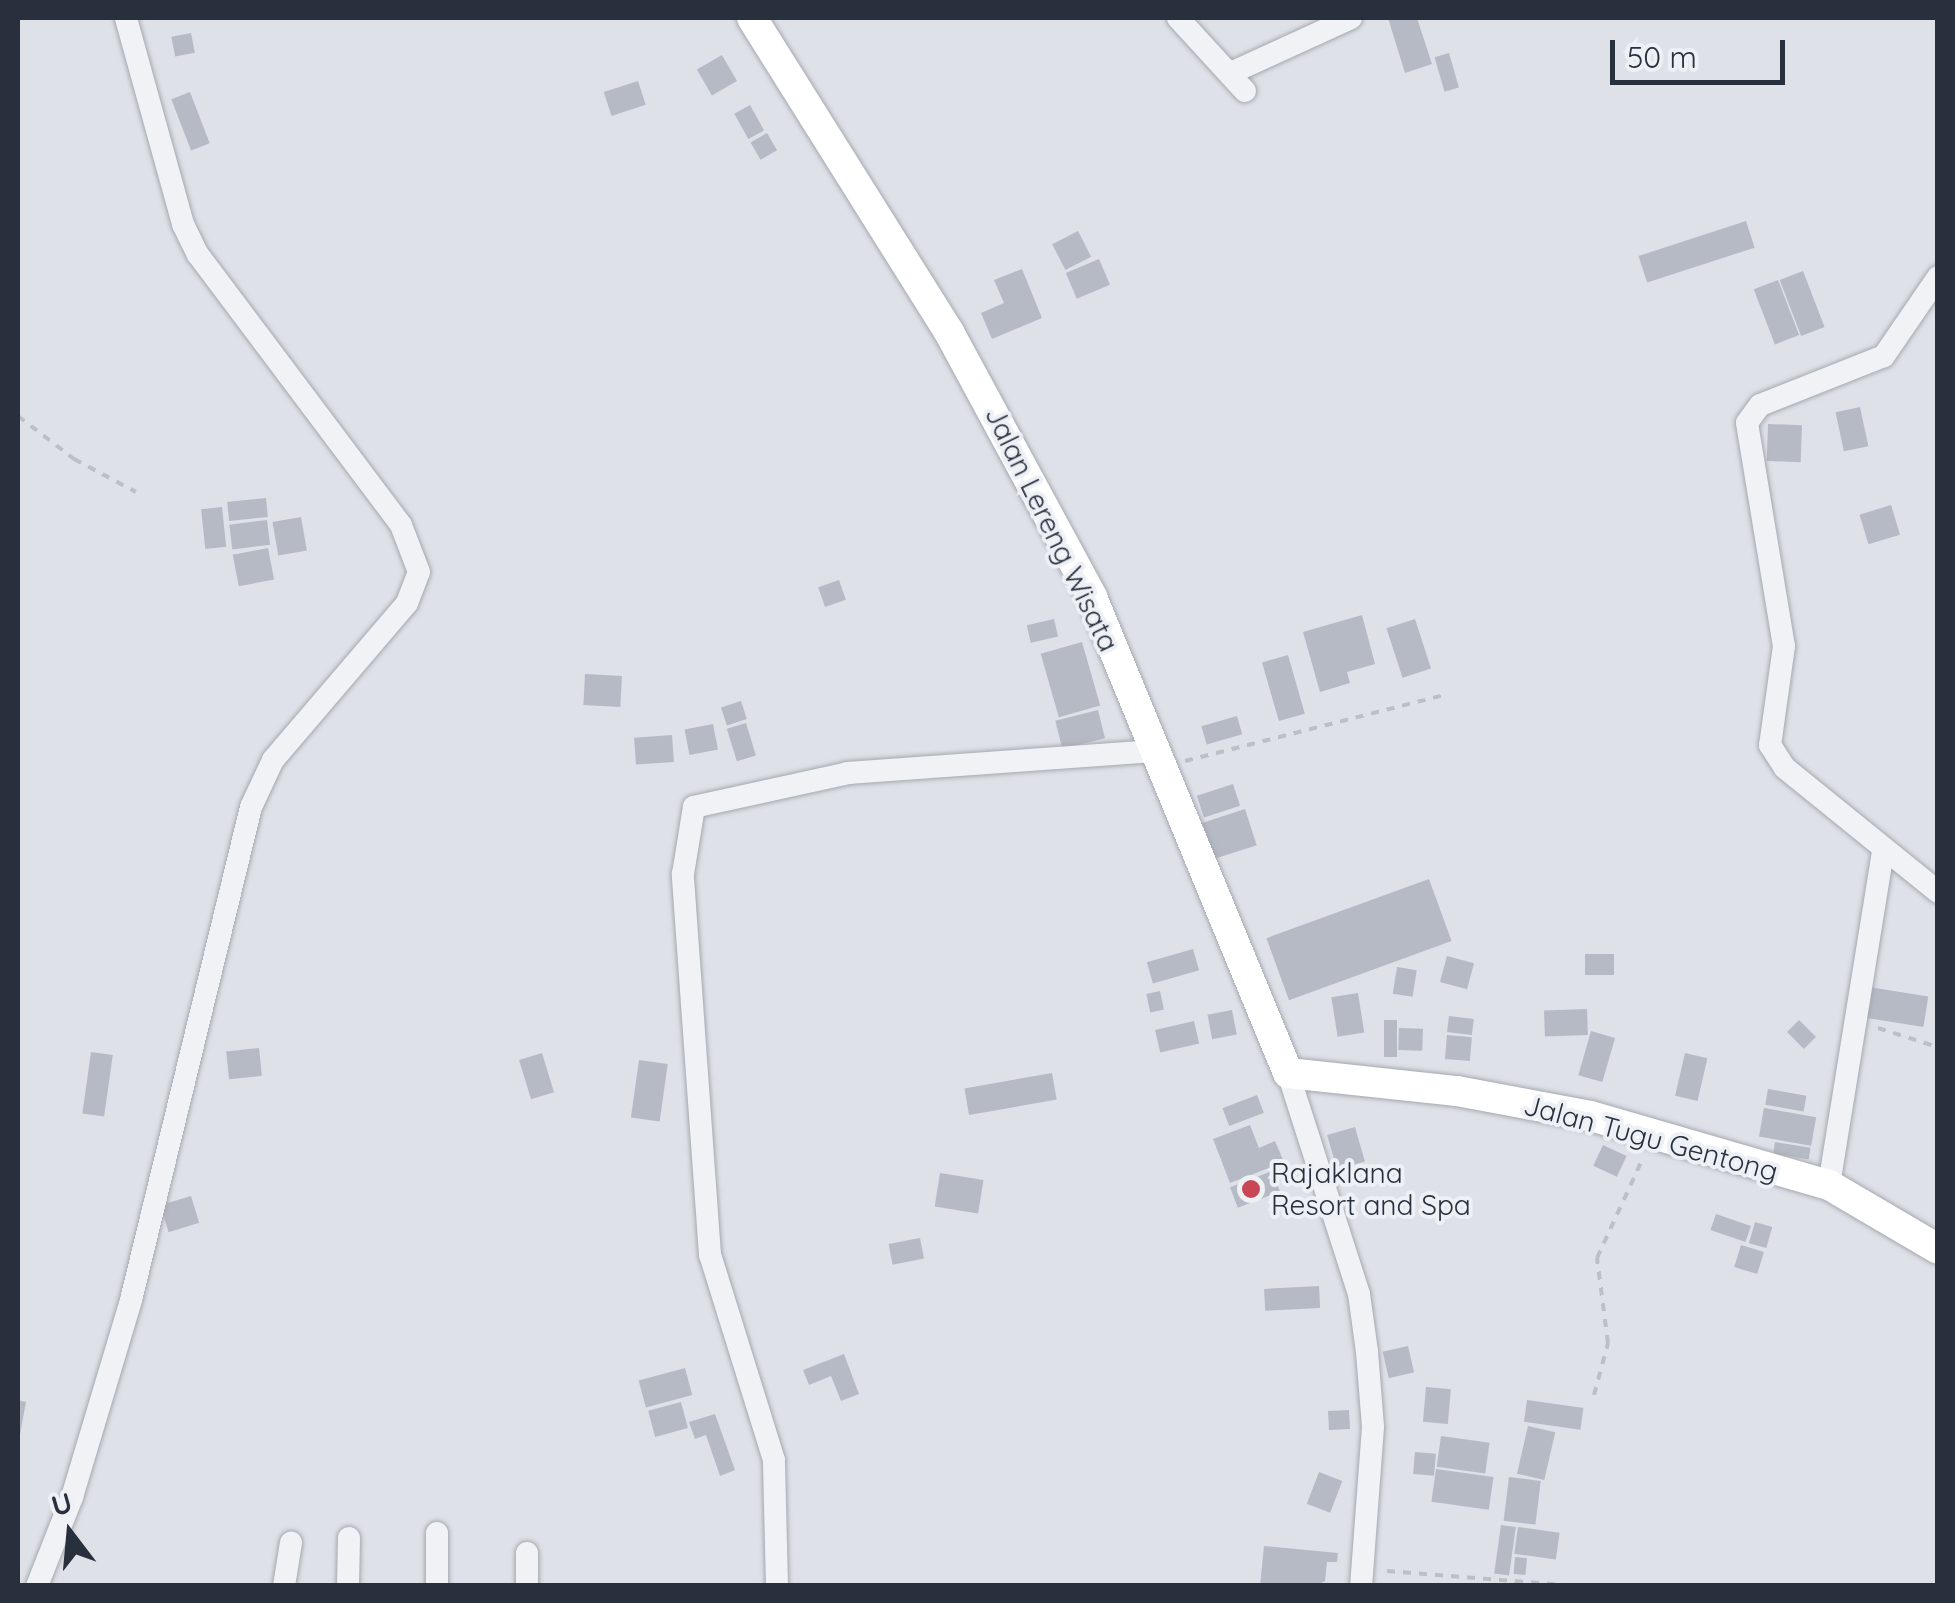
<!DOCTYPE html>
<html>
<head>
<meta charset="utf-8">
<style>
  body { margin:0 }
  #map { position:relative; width:1955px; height:1603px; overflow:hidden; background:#dee1e7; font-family:Quicksand,sans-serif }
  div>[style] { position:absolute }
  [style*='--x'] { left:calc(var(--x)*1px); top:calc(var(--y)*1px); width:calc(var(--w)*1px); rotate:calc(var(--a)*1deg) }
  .building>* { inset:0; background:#b6bac4; transform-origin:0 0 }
  .path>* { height:4px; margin-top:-2px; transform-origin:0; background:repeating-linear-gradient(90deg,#bdbfc6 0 8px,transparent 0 16px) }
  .roads { filter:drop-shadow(0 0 2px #a4a8b1) drop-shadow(0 0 2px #a4a8b1) }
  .minor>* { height:22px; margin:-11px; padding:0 11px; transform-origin:11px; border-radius:11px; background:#f1f2f6 }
  .major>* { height:30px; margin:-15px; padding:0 15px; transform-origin:15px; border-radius:15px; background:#fff }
  .dots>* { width:28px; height:28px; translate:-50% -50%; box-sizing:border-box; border:5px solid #edf0f5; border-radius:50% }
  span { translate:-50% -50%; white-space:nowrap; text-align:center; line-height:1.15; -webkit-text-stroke:8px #edf0f5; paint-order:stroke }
  .street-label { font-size:28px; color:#282f3d }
  .poi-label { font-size:28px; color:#282f3d }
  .left { translate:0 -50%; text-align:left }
  .frame { position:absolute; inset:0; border:20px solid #282f3d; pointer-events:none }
  .north { position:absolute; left:20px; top:1483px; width:100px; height:100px; -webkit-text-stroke:8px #edf0f5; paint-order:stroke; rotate:344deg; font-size:28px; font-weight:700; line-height:40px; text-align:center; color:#282f3d }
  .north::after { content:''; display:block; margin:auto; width:35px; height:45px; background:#282f3d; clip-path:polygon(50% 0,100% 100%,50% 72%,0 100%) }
  .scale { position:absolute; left:1610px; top:40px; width:175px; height:45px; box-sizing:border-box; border:5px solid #282f3d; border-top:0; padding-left:12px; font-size:30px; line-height:35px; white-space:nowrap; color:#282f3d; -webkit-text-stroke:8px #edf0f5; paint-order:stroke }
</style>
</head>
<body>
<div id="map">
  <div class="building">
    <div style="clip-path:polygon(1388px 18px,1417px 18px,1432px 64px,1405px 73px)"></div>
    <div style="left:191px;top:33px;width:20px;height:20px;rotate:79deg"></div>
    <div style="left:1449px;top:53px;width:36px;height:15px;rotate:74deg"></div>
    <div style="left:722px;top:55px;width:30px;height:29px;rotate:60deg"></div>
    <div style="left:638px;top:81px;width:25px;height:36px;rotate:72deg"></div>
    <div style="left:190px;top:92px;width:55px;height:20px;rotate:69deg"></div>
    <div style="left:750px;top:105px;width:29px;height:18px;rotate:61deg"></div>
    <div style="left:767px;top:133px;width:20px;height:19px;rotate:60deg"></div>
    <div style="left:1746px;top:221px;width:28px;height:113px;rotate:72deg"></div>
    <div style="left:1078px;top:231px;width:29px;height:29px;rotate:63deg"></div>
    <div style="left:1099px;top:259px;width:28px;height:36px;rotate:67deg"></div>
    <div style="clip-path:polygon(1022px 269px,1042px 318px,992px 339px,981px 313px,1004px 303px,994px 280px)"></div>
    <div style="left:1803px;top:271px;width:60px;height:25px;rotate:69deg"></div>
    <div style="left:1778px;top:280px;width:59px;height:26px;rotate:69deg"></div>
    <div style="left:1860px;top:407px;width:40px;height:25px;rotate:78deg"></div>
    <div style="left:1768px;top:424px;width:34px;height:37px;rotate:2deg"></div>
    <div style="left:266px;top:498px;width:19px;height:39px;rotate:84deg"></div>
    <div style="left:1891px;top:505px;width:31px;height:33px;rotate:73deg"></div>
    <div style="left:222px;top:507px;width:40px;height:21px;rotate:84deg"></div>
    <div style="left:301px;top:517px;width:34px;height:29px;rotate:80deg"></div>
    <div style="left:267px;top:520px;width:25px;height:38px;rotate:83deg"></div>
    <div style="left:268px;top:548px;width:32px;height:36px;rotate:79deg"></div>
    <div style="left:839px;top:580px;width:21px;height:22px;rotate:71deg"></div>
    <div style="clip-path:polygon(1362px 615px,1375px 664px,1347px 672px,1350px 683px,1320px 692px,1303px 632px)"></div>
    <div style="left:1054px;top:619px;width:18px;height:28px;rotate:77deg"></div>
    <div style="left:1415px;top:619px;width:52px;height:30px;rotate:72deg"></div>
    <div style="left:1082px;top:642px;width:66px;height:43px;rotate:74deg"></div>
    <div style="left:1288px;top:655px;width:61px;height:27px;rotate:74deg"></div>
    <div style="left:585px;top:674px;width:37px;height:31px;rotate:3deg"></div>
    <div style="left:741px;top:701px;width:19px;height:21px;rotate:72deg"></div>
    <div style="left:1098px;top:710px;width:29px;height:44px;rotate:76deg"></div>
    <div style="left:1237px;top:716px;width:19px;height:37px;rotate:74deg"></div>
    <div style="left:746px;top:723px;width:34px;height:20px;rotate:73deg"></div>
    <div style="left:713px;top:724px;width:26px;height:29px;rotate:79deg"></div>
    <div style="left:672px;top:735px;width:27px;height:38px;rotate:86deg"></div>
    <div style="left:1233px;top:784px;width:23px;height:38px;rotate:72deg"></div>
    <div style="left:1245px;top:809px;width:38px;height:50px;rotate:72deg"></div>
    <div style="left:1429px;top:879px;width:66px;height:173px;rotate:70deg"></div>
    <div style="left:1193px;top:949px;width:22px;height:48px;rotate:74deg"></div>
    <div style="left:1585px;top:954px;width:29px;height:21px"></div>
    <div style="left:1447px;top:956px;width:28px;height:27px;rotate:15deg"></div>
    <div style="left:1397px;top:967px;width:20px;height:27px;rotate:9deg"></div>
    <div style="left:1869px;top:987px;width:60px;height:31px;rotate:9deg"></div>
    <div style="left:1160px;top:991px;width:19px;height:14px;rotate:78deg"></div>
    <div style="left:1358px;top:993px;width:40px;height:27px;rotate:81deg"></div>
    <div style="left:1587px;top:1009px;width:26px;height:43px;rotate:88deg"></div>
    <div style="left:1232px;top:1010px;width:25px;height:25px;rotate:79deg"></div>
    <div style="left:1449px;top:1016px;width:25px;height:16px;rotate:7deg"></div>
    <div style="left:1384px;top:1020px;width:13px;height:37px"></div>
    <div style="left:1799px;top:1020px;width:24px;height:17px;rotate:45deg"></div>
    <div style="left:1194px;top:1021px;width:23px;height:40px;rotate:77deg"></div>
    <div style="left:1399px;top:1028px;width:24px;height:22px;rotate:2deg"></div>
    <div style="left:1591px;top:1031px;width:25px;height:46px;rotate:16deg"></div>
    <div style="left:1447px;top:1035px;width:25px;height:24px;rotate:5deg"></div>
    <div style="left:259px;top:1048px;width:28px;height:33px;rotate:84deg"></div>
    <div style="left:91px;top:1052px;width:22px;height:62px;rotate:8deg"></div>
    <div style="left:542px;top:1053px;width:41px;height:24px;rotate:73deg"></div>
    <div style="left:1685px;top:1053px;width:23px;height:44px;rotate:13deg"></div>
    <div style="left:639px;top:1060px;width:29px;height:58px;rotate:8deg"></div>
    <div style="left:1052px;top:1073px;width:27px;height:89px;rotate:80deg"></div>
    <div style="left:1768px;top:1089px;width:39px;height:16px;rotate:10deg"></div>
    <div style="left:1257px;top:1095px;width:19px;height:37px;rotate:69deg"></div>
    <div style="left:1764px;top:1108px;width:53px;height:29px;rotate:10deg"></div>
    <div style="clip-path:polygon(1250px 1125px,1259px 1148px,1275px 1141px,1284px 1162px,1230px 1183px,1213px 1139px)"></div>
    <div style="left:1355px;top:1127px;width:36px;height:29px;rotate:74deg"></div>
    <div style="left:1775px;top:1142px;width:36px;height:12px;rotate:9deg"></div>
    <div style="left:1603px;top:1145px;width:26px;height:23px;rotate:25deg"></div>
    <div style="left:1272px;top:1171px;width:22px;height:45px;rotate:69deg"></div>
    <div style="left:940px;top:1173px;width:44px;height:34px;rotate:9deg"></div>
    <div style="left:191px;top:1196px;width:28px;height:32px;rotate:73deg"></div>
    <div style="left:1716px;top:1214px;width:37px;height:17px;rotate:19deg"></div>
    <div style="left:1755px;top:1222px;width:18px;height:22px;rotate:16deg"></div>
    <div style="left:920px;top:1238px;width:21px;height:32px;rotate:79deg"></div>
    <div style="left:1741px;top:1245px;width:24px;height:23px;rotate:17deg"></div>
    <div style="left:1319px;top:1286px;width:22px;height:55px;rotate:87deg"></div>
    <div style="left:1408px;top:1346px;width:27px;height:26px;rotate:77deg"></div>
    <div style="clip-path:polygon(844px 1354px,859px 1394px,841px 1401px,831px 1376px,809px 1385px,803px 1370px)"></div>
    <div style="left:685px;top:1368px;width:28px;height:48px;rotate:75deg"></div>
    <div style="left:1426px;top:1387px;width:25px;height:35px;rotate:5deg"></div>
    <div style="clip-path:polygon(18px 1400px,26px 1402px,19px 1440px,18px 1440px)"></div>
    <div style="left:1527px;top:1400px;width:57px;height:22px;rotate:8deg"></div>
    <div style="left:681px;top:1402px;width:27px;height:34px;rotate:75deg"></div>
    <div style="left:1349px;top:1410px;width:19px;height:21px;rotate:87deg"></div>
    <div style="clip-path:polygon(715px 1414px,735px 1470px,720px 1476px,706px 1435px,695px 1439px,689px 1422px)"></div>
    <div style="left:1528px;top:1426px;width:28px;height:49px;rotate:13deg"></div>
    <div style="left:1441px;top:1436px;width:49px;height:31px;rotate:8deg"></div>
    <div style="left:1415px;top:1452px;width:21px;height:22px;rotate:5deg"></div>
    <div style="left:1436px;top:1469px;width:58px;height:33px;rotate:8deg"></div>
    <div style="left:1319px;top:1472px;width:25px;height:34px;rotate:21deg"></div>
    <div style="left:1509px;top:1477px;width:32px;height:44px;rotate:7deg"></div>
    <div style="left:1501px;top:1525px;width:15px;height:49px;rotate:8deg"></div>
    <div style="left:1518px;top:1527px;width:42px;height:27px;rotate:8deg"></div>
    <div style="clip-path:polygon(1264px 1546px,1338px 1553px,1337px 1562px,1327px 1562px,1325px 1581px,1315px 1586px,1260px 1586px)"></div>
    <div style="left:1515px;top:1557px;width:12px;height:17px;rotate:5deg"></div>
  </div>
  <div class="path">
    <div style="--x:18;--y:416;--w:71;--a:37.5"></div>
    <div style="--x:74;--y:459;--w:70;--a:28"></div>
    <div style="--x:1185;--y:761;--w:271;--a:-14.3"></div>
    <div style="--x:1878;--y:1028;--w:63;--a:17.6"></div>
    <div style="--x:1594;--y:1395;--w:54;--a:-74.9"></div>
    <div style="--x:1608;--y:1343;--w:86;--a:-97.4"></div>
    <div style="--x:1597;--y:1258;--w:108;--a:-65.3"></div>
    <div style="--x:1387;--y:1571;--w:191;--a:4.5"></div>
  </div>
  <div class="roads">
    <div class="minor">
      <div style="--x:1178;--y:18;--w:99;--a:47.5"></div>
      <div style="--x:1233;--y:72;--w:130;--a:-24.6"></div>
      <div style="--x:1938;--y:277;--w:96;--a:124.4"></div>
      <div style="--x:1884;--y:356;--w:133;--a:158.4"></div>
      <div style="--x:1760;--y:405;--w:22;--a:126"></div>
      <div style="--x:1747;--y:423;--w:226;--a:80.6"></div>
      <div style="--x:1784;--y:646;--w:100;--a:98"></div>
      <div style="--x:1770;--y:745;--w:27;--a:57"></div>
      <div style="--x:1785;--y:768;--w:197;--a:39"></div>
      <div style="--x:1288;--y:1073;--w:232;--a:72.2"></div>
      <div style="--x:1359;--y:1294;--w:59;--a:82.1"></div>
      <div style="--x:1367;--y:1352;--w:75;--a:85.4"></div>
      <div style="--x:1373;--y:1427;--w:159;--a:94.3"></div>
      <div style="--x:1829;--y:1185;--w:337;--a:-80.8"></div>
      <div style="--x:437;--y:1533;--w:53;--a:90"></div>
      <div style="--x:527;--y:1553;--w:33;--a:90"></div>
      <div style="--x:37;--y:1586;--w:96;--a:-68.5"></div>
      <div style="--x:72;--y:1497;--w:206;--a:-73.3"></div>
      <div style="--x:131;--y:1300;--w:507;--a:-76.32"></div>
      <div style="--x:251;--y:807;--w:52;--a:-64.9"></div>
      <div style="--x:273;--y:760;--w:206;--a:-49.5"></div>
      <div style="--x:407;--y:603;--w:33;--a:-69"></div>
      <div style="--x:419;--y:572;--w:50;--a:-111"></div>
      <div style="--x:401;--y:525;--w:338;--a:-126.9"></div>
      <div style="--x:198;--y:255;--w:34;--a:-116"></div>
      <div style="--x:183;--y:224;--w:214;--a:-105.5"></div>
      <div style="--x:284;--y:1586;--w:44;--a:-80.8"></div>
      <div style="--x:348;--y:1586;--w:48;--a:-88.8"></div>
      <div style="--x:777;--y:1586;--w:126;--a:-91.4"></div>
      <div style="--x:774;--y:1460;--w:215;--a:-107.3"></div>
      <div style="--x:710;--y:1255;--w:382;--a:-94.1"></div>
      <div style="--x:683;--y:874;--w:68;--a:-80.7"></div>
      <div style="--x:694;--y:807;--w:158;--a:-12.4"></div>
      <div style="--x:848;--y:773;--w:307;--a:-4.1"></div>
    </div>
    <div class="major">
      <div style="--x:752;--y:18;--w:371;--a:57.9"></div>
      <div style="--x:949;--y:332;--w:301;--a:61.6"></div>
      <div style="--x:1092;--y:597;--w:515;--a:67.62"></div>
      <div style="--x:1288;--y:1073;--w:170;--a:6.1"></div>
      <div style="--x:1457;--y:1091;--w:136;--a:10.6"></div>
      <div style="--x:1591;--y:1116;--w:248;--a:16.2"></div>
      <div style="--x:1829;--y:1185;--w:126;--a:30.4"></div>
    </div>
  </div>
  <div class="dots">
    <div style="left:1251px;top:1189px;background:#c94656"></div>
  </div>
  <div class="street-label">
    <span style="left:1052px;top:529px;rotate:64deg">Jalan Lereng Wisata</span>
    <span style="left:1651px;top:1138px;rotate:15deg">Jalan Tugu Gentong</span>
  </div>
  <div class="poi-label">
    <span class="left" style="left:1271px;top:1189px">Rajaklana<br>Resort and Spa</span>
  </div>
  <div class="frame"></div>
  <div class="north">U</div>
  <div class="scale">50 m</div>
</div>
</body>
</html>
